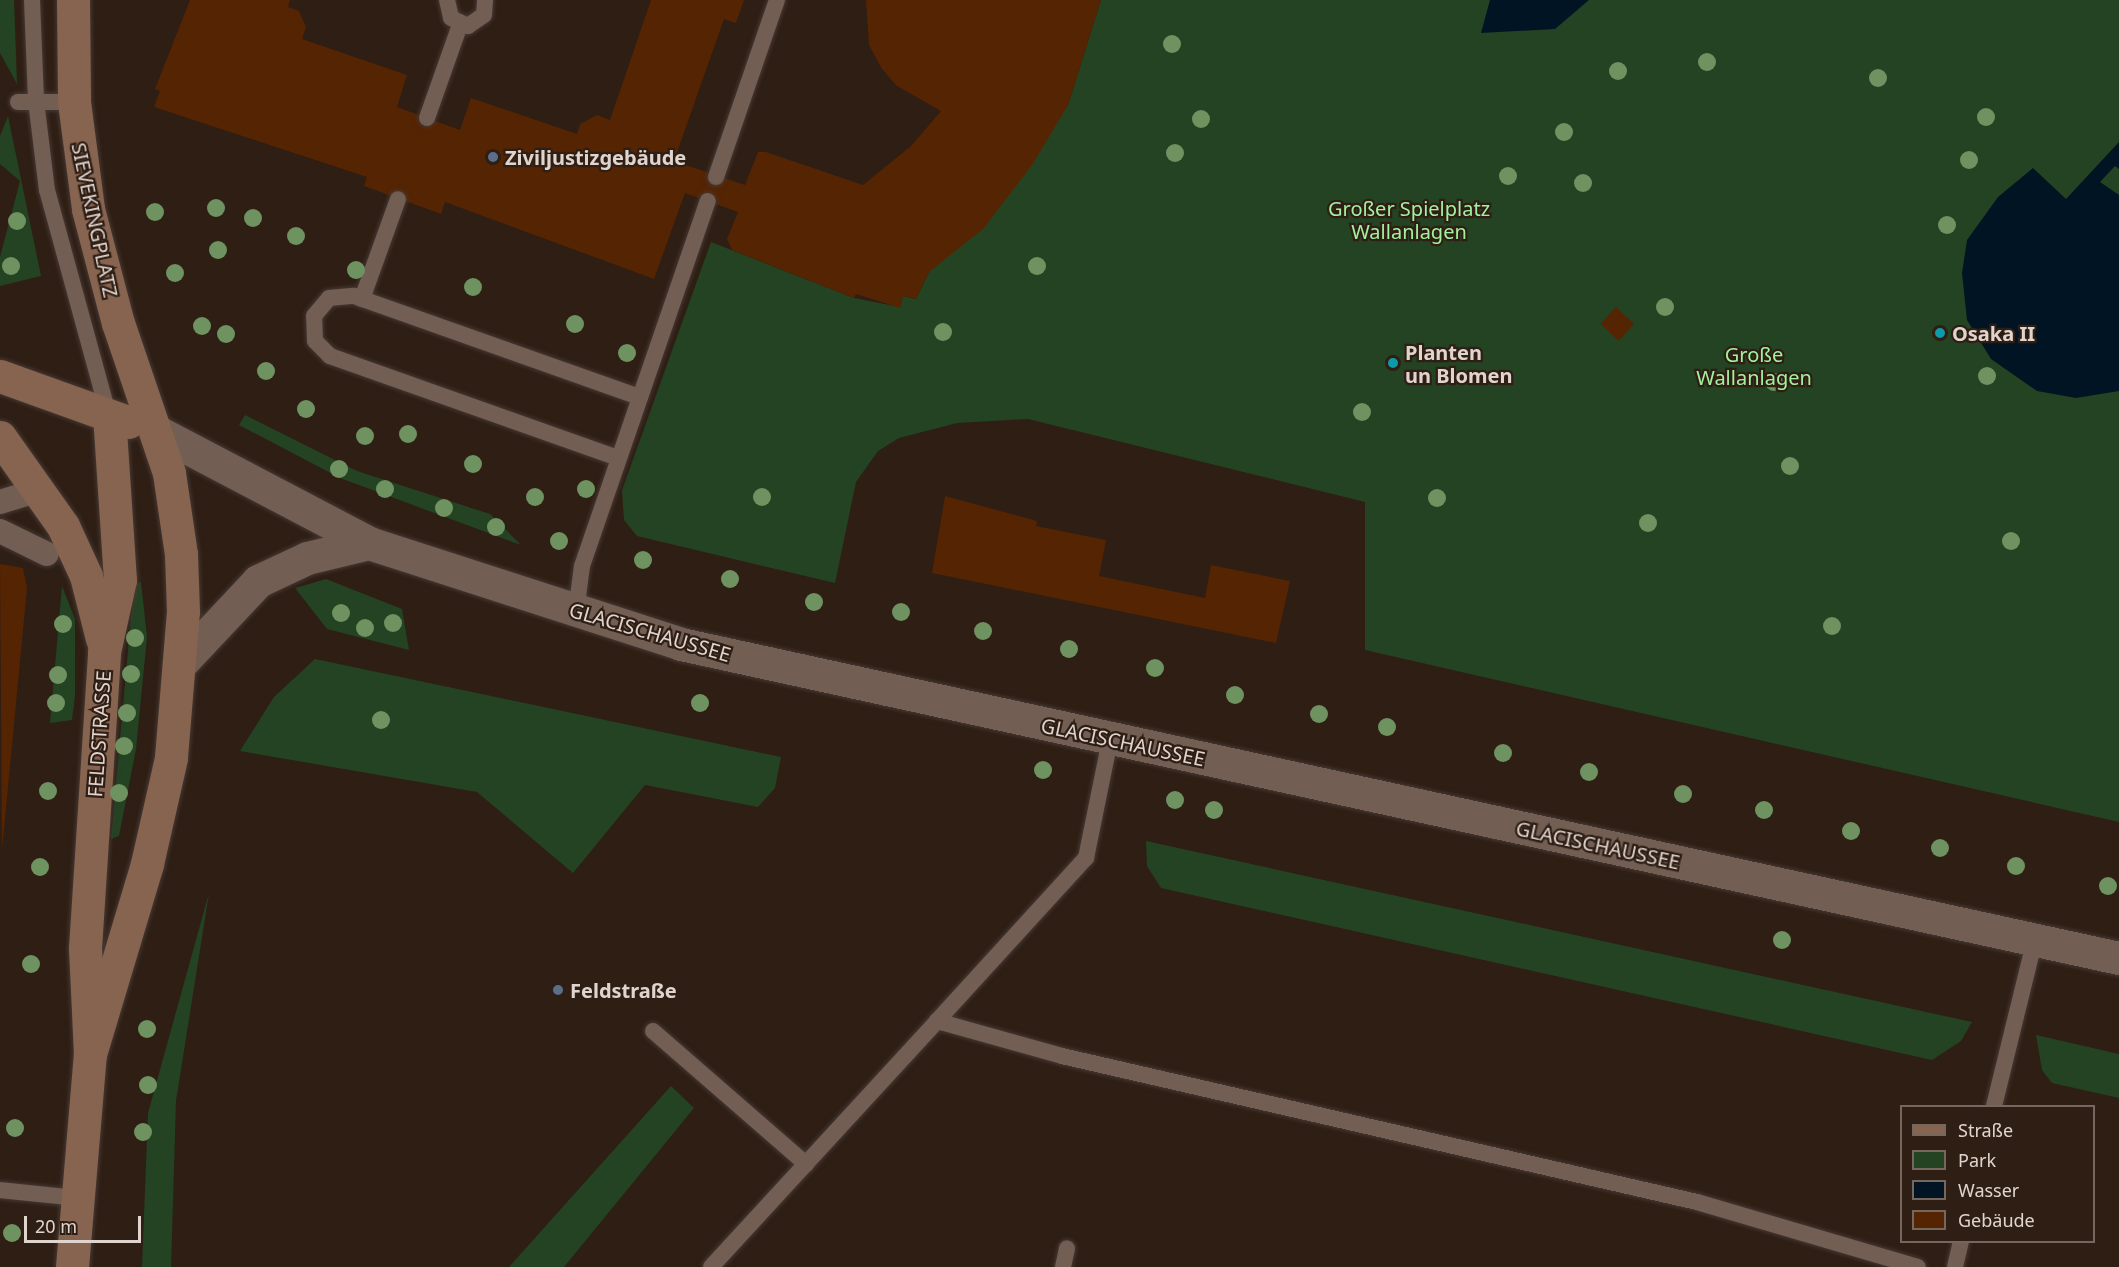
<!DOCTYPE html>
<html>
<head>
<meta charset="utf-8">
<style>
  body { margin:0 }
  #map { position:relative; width:2119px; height:1267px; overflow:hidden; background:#2e1e14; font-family:"Noto Sans",sans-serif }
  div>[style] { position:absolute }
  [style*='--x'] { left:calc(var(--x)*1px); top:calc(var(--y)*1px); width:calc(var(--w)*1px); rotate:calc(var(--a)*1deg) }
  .green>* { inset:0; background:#244323 }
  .water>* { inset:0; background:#001423 }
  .building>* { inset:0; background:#552402; transform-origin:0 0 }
  .roads { filter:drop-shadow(0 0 2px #463833) drop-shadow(0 0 2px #463833) }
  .service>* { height:16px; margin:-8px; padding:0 8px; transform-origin:8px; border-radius:8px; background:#725e53 }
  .pedestrian>* { height:24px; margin:-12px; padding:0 12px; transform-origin:12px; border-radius:12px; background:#725e53 }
  .tertiary>* { height:33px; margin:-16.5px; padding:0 16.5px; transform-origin:16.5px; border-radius:16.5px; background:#725e53 }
  .secondary>* { height:33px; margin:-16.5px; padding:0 16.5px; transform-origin:16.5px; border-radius:16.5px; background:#87644f }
  .trees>* { width:18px; height:18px; margin:-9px; border-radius:50%; background:#6e9260 }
  .dots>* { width:16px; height:16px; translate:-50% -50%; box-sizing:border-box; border:3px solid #2e1e14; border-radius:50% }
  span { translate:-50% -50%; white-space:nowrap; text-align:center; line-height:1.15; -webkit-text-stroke:4.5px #2e1e14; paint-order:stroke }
  .poi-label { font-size:20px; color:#e0d4ce; font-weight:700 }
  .left { translate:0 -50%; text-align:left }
  .park-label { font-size:20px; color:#a2f19f }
  .street-label { font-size:20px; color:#e0d4ce }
  .legend { position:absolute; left:1900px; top:1105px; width:195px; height:138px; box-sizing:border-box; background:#2e1e14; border:2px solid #75675e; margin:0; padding:8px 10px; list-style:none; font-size:18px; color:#e0d4ce }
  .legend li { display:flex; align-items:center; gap:12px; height:30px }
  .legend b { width:30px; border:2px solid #75675e }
  .scale { position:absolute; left:24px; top:1216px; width:117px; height:27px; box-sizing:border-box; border:3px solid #e0d4ce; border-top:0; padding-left:8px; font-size:18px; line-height:21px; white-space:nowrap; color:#e0d4ce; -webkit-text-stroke:4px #2e1e14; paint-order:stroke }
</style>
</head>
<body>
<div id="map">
  <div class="green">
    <div style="clip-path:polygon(0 0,14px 0,17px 84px,0 53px)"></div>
    <div style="clip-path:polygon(1101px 0,2119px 0,2119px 822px,1365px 650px,1365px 502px,1028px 419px,957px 423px,899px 438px,878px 451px,856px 482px,835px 583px,637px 536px,624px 520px,622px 490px,711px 242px,854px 298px,900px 307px,903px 296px,916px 299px,929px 272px,1068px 105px)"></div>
    <div style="clip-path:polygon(8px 116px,41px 276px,0 286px,0 257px,20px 181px,0 164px,0 136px)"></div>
    <div style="clip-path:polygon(245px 415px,357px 471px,490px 514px,521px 545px,340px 478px,239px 425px)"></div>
    <div style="clip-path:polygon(326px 579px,402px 609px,409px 650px,327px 629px,295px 588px)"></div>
    <div style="clip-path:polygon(141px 582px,147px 637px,136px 749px,119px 836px,111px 839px,134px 584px)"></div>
    <div style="clip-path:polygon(62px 586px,75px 619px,75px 695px,72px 720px,50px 723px)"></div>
    <div style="clip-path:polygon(315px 659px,781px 757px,775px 788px,758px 807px,645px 785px,573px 873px,477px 792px,240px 751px,274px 697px)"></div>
    <div style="clip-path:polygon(1146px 841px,1972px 1022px,1961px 1041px,1932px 1060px,1161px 888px,1147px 866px)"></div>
    <div style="clip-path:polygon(209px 893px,176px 1101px,171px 1267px,142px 1267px,148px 1113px)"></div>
    <div style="clip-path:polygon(2036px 1035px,2119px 1054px,2119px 1098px,2052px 1083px,2042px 1070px)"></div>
    <div style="clip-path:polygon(671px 1086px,694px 1108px,564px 1267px,509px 1267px)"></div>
  </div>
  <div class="water">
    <div style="clip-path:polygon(1490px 0,1589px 0,1555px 29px,1481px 33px)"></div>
    <div style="clip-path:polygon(2119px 142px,2119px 169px,2115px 166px,2100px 182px,2119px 195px,2119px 391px,2076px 398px,2037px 391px,1991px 359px,1967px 320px,1962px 273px,1967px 240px,1998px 197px,2033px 168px,2066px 199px)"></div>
  </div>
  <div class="building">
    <div style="clip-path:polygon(190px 0,290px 0,288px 7px,299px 11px,306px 27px,302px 39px,407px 75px,397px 107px,427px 118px,460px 130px,471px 98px,577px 134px,580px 124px,597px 115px,610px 120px,651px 0,744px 0,736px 23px,724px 19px,674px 161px,745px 185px,758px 152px,766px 152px,863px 185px,911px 146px,941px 111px,897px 86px,882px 69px,869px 45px,866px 0,1101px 0,1068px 105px,1032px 165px,983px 229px,929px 272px,916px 299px,903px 296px,900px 308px,856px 294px,854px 298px,732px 250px,727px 239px,738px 212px,685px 193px,654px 279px,445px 202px,441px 214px,364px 186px,367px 177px,154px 107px,160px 91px,155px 89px)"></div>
    <div style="left:1616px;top:307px;width:25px;height:23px;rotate:43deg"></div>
    <div style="clip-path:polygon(945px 496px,1037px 521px,1036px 526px,1106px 540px,1099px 576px,1205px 598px,1211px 565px,1290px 581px,1276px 643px,932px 573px)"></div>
    <div style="clip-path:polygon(0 564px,23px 568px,27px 588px,2px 850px)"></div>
  </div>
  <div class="roads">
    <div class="service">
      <div style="--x:32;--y:0;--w:101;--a:87.7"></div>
      <div style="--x:36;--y:101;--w:90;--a:83"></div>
      <div style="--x:47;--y:190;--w:234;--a:74.7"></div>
      <div style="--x:447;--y:0;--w:18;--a:77"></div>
      <div style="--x:451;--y:18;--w:19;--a:25"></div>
      <div style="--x:468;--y:26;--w:19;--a:-35"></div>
      <div style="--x:484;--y:15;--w:15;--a:-86"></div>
      <div style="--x:18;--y:102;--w:56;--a:0"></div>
      <div style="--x:427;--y:118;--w:99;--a:-70.5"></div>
      <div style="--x:716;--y:177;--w:187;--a:-71"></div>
      <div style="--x:362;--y:299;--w:106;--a:-70.2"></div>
      <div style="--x:618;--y:458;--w:306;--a:-160.5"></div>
      <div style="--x:330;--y:356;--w:21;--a:-135"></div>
      <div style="--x:315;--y:341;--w:25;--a:-92"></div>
      <div style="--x:314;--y:316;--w:23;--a:-50"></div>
      <div style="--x:329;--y:298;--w:25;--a:-5"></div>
      <div style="--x:354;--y:296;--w:303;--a:19.5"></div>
      <div style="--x:576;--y:612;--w:46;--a:-82.6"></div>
      <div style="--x:582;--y:566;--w:386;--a:-71"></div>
      <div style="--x:937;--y:1021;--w:221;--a:-47.6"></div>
      <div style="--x:1086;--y:858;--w:120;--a:-78.5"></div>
      <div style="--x:653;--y:1031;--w:203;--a:41"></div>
      <div style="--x:1994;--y:1106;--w:172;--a:-76.2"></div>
      <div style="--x:0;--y:1190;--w:78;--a:5.9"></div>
      <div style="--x:711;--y:1267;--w:334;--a:-47.4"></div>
      <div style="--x:937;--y:1021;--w:130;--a:15.6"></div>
      <div style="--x:1062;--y:1056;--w:652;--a:12.95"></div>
      <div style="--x:1697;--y:1202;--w:230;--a:16.4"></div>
      <div style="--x:1063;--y:1267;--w:19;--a:-78"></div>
      <div style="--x:1955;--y:1267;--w:26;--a:-77"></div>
    </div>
    <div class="pedestrian">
      <div style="--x:0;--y:502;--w:28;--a:-17"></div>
      <div style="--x:0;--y:531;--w:52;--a:26.1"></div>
    </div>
    <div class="tertiary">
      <div style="--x:158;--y:432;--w:238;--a:27.7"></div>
      <div style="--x:369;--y:543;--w:328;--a:17.9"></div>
      <div style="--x:681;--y:644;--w:1472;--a:12.32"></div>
      <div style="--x:182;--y:662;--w:111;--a:-46.8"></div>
      <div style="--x:258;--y:581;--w:54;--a:-25.1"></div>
      <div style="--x:307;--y:558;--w:64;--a:-13.6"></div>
    </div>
    <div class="secondary">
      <div style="--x:73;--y:0;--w:102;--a:89.4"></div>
      <div style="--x:74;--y:102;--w:108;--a:82.5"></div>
      <div style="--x:88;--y:209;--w:118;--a:75.3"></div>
      <div style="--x:118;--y:323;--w:158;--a:71.2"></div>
      <div style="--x:169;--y:473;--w:82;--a:81.6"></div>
      <div style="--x:181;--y:554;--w:57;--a:88"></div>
      <div style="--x:183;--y:611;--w:147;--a:94.7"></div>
      <div style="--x:171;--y:758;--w:109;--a:102.8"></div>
      <div style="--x:147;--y:864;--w:198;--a:106.7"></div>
      <div style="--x:0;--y:376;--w:136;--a:19.8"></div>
      <div style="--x:0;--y:437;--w:109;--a:54.7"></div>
      <div style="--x:63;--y:526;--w:55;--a:65.3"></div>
      <div style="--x:86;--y:576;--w:65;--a:75.7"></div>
      <div style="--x:72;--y:1267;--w:214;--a:-85.2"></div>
      <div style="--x:90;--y:1054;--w:106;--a:-92.7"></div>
      <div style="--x:85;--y:948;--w:297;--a:-86.3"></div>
      <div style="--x:104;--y:652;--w:74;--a:-77.5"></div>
      <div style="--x:120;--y:580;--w:164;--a:-93.8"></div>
    </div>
  </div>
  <div class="trees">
    <div style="left:1172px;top:44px"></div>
    <div style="left:1707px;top:62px"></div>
    <div style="left:1618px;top:71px"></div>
    <div style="left:1878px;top:78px"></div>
    <div style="left:1986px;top:117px"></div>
    <div style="left:1201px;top:119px"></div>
    <div style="left:1564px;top:132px"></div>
    <div style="left:1175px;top:153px"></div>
    <div style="left:1969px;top:160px"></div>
    <div style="left:1508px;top:176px"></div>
    <div style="left:1583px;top:183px"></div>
    <div style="left:216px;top:208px"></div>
    <div style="left:155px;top:212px"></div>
    <div style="left:253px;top:218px"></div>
    <div style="left:17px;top:221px"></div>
    <div style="left:1947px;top:225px"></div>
    <div style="left:296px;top:236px"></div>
    <div style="left:218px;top:250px"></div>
    <div style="left:11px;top:266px"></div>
    <div style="left:1037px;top:266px"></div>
    <div style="left:356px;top:270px"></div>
    <div style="left:175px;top:273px"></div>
    <div style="left:473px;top:287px"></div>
    <div style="left:1665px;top:307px"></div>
    <div style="left:575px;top:324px"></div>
    <div style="left:202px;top:326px"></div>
    <div style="left:943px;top:332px"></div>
    <div style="left:226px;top:334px"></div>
    <div style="left:627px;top:353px"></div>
    <div style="left:266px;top:371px"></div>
    <div style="left:1987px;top:376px"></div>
    <div style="left:1774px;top:382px"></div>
    <div style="left:306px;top:409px"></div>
    <div style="left:1362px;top:412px"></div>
    <div style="left:408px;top:434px"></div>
    <div style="left:365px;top:436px"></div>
    <div style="left:473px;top:464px"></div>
    <div style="left:1790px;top:466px"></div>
    <div style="left:339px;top:469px"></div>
    <div style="left:385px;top:489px"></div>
    <div style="left:586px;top:489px"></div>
    <div style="left:535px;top:497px"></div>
    <div style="left:762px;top:497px"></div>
    <div style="left:1437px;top:498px"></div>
    <div style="left:444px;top:508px"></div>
    <div style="left:1648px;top:523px"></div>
    <div style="left:496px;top:527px"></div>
    <div style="left:559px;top:541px"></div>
    <div style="left:2011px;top:541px"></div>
    <div style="left:643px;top:560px"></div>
    <div style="left:730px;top:579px"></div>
    <div style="left:814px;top:602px"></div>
    <div style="left:901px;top:612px"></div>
    <div style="left:341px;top:613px"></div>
    <div style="left:393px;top:623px"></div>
    <div style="left:63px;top:624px"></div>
    <div style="left:1832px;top:626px"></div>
    <div style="left:365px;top:628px"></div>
    <div style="left:983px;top:631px"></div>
    <div style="left:135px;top:638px"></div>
    <div style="left:1069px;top:649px"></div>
    <div style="left:1155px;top:668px"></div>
    <div style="left:131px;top:674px"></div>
    <div style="left:58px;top:675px"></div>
    <div style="left:1235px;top:695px"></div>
    <div style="left:56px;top:703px"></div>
    <div style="left:700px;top:703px"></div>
    <div style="left:127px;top:713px"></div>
    <div style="left:1319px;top:714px"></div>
    <div style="left:381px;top:720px"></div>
    <div style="left:1387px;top:727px"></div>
    <div style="left:124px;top:746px"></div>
    <div style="left:1503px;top:753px"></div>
    <div style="left:1043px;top:770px"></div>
    <div style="left:1589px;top:772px"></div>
    <div style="left:48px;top:791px"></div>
    <div style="left:119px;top:793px"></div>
    <div style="left:1683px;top:794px"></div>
    <div style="left:1175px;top:800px"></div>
    <div style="left:1214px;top:810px"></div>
    <div style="left:1764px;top:810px"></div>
    <div style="left:1851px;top:831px"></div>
    <div style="left:1940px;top:848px"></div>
    <div style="left:2016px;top:866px"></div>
    <div style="left:40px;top:867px"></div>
    <div style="left:2108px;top:886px"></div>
    <div style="left:1782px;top:940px"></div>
    <div style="left:31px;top:964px"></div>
    <div style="left:147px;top:1029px"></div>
    <div style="left:148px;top:1085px"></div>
    <div style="left:15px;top:1128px"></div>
    <div style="left:143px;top:1132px"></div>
    <div style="left:12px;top:1233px"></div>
  </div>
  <div class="dots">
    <div style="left:493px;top:157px;background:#5c6f8a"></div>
    <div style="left:1940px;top:333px;background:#0f9aa8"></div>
    <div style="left:1393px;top:363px;background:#0f9aa8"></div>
    <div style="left:558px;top:990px;background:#5c6f8a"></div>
  </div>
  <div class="poi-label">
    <span class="left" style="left:505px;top:157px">Ziviljustizgebäude</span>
    <span class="left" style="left:1952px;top:333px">Osaka II</span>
    <span class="left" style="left:1405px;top:364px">Planten<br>un Blomen</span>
    <span class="left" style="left:570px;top:990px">Feldstraße</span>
  </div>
  <div class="park-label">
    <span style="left:1409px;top:220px">Großer Spielplatz<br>Wallanlagen</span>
    <span style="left:1754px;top:366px">Große<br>Wallanlagen</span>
  </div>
  <div class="street-label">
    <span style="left:95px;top:220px;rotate:78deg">SIEVEKINGPLATZ</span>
    <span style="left:650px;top:632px;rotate:16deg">GLACISCHAUSSEE</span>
    <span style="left:99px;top:734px;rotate:-86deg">FELDSTRASSE</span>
    <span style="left:1123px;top:742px;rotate:12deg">GLACISCHAUSSEE</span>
    <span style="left:1598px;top:845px;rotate:12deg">GLACISCHAUSSEE</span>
  </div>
  <ul class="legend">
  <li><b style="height:8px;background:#87644f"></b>Straße</li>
  <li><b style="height:16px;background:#244323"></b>Park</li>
  <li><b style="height:16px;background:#001423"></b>Wasser</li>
  <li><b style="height:16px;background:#552402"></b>Gebäude</li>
  </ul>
  <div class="scale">20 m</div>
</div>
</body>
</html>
